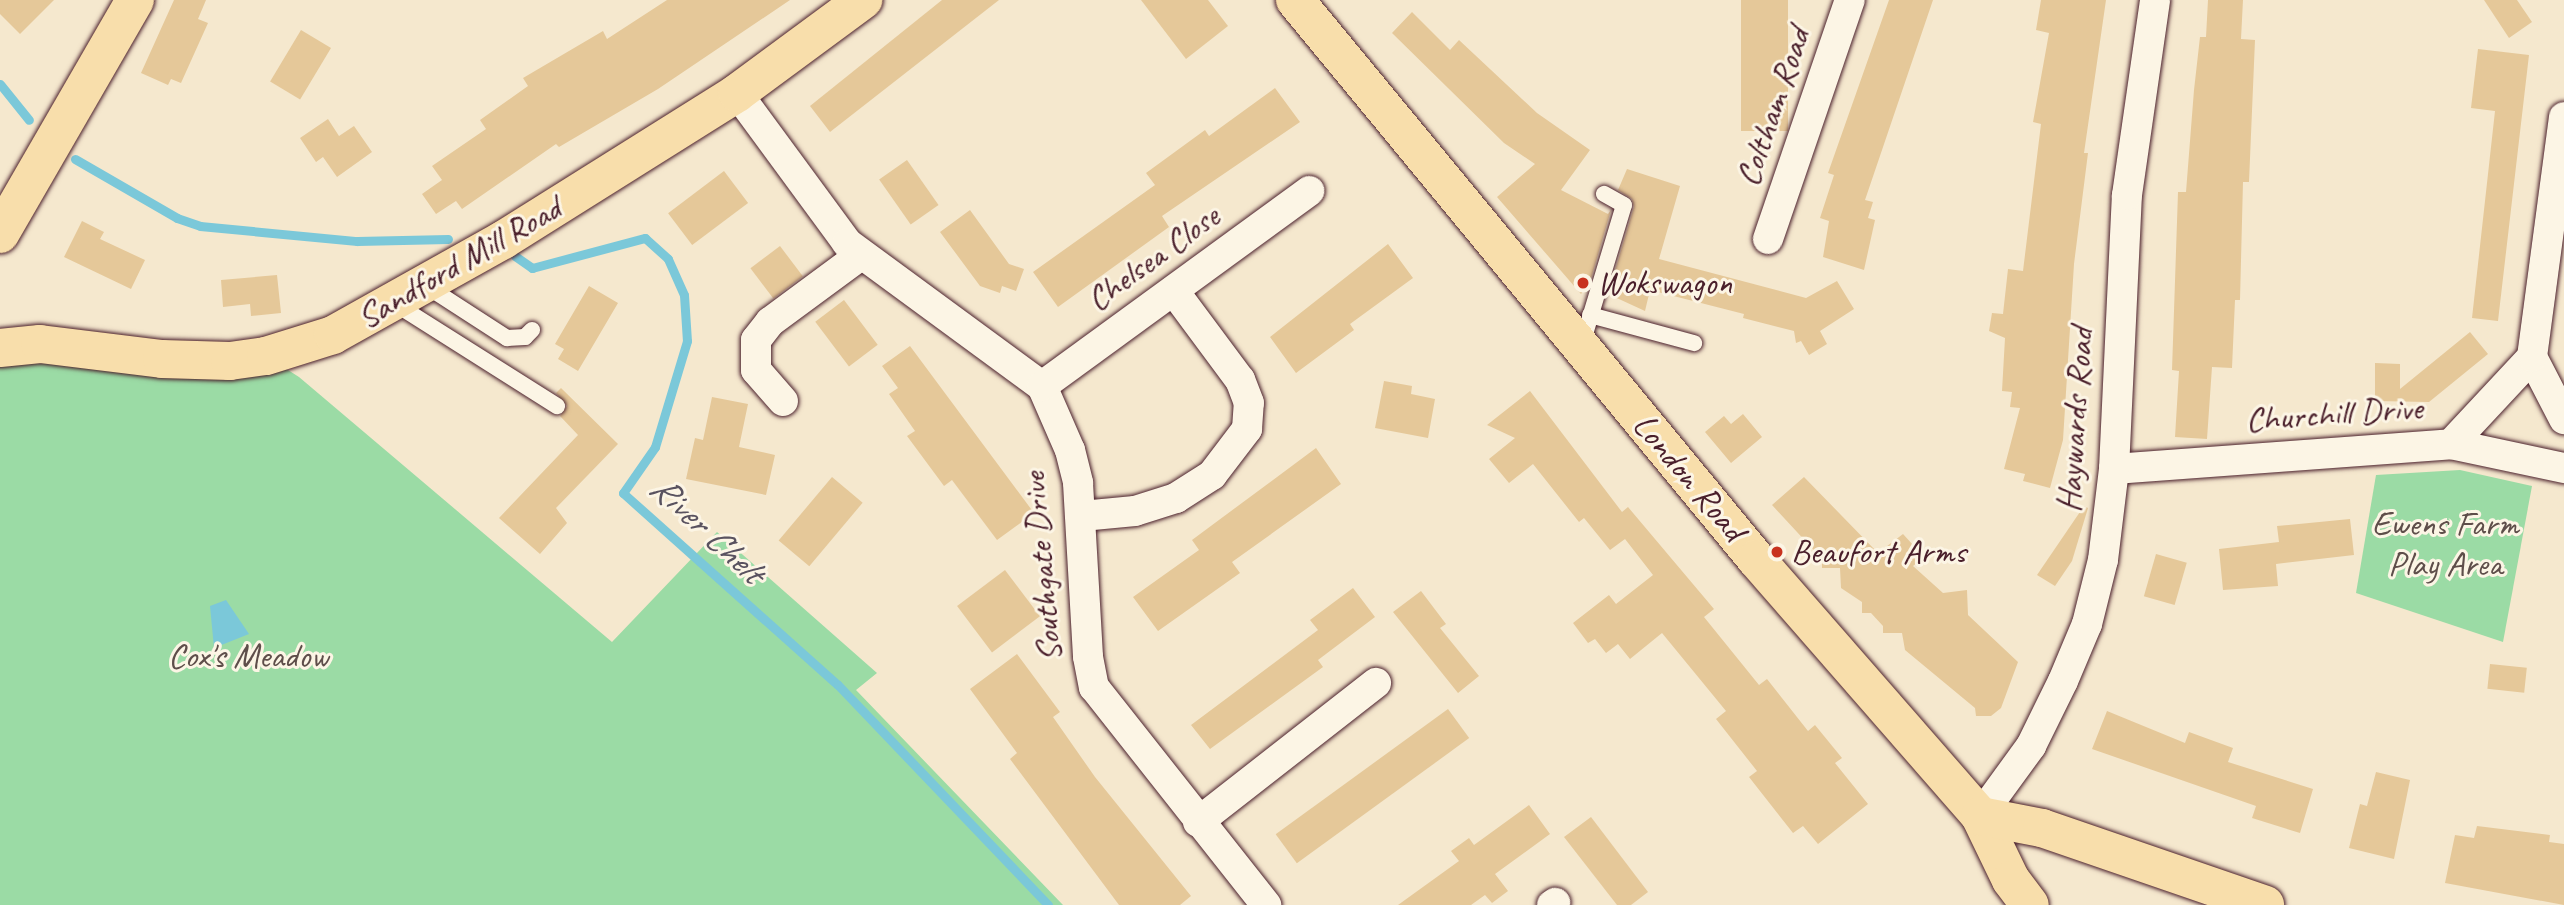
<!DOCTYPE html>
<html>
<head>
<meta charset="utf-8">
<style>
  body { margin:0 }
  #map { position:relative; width:2564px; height:905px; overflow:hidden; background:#f5e8ce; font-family:Caveat,sans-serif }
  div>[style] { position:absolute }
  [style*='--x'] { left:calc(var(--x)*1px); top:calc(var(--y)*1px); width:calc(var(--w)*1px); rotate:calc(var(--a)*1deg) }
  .green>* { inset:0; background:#9bdba5 }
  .water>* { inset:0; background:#7bc8d9 }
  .stream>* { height:9px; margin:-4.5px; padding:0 4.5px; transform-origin:4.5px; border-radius:4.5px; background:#7bc8d9 }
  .building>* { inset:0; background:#e5c899; transform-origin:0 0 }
  .roads { filter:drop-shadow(0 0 2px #4a1f2b) drop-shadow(0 0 2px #4a1f2b) }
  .service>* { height:16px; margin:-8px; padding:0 8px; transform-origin:8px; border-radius:8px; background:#fcf5e5 }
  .minor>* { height:30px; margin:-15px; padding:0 15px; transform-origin:15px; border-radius:15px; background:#fcf5e5 }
  .primary>* { height:38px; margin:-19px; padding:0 19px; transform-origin:19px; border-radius:19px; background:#f8deab }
  .trunk>* { height:38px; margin:-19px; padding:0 19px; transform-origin:19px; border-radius:19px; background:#f8deab }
  .dots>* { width:19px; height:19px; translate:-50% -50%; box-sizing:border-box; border:4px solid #fcf5e5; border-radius:50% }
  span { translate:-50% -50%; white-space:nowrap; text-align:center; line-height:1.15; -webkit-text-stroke:6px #fcf5e5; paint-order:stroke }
  .street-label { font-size:35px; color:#4a1f2b }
  .poi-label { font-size:35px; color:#4a1f2b }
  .left { translate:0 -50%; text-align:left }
  .park-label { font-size:35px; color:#5e4e4a }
  .water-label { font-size:37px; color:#59525f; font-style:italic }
</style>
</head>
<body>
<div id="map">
  <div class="green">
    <div style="clip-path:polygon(0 334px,266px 356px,299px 377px,612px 642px,717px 532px,877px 673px,856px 690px,1063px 905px,0 905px)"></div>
    <div style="clip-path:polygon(2460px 470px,2532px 486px,2503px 642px,2356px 593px,2376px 475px)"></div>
  </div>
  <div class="water">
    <div style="clip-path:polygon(226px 600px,249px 634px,214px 648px,210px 606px)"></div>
  </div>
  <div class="stream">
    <div style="--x:0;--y:84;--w:46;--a:51.1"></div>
    <div style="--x:75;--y:159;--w:118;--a:30"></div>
    <div style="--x:177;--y:218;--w:24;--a:19"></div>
    <div style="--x:200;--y:226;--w:158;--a:5.5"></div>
    <div style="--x:357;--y:241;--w:91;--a:-1.3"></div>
    <div style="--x:515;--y:256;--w:21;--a:35"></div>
    <div style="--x:532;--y:268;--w:117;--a:-14.9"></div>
    <div style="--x:645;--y:238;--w:31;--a:42"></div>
    <div style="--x:668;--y:259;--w:39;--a:66"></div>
    <div style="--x:684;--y:295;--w:46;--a:86.3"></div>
    <div style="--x:687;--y:341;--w:111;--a:106.8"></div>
    <div style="--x:655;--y:447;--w:56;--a:124.8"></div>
    <div style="--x:623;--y:493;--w:288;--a:41.8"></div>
    <div style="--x:838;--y:685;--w:304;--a:46.3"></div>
  </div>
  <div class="building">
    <div style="clip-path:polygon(0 0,54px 0,20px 34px,0 14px)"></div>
    <div style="clip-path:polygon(174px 0,206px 0,198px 19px,208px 23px,181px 83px,171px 79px,168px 85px,141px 73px)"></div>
    <div style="clip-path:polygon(667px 0,790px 0,658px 89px,559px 147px,556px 144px,462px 209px,456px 201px,436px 214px,422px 194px,442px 180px,432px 166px,486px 129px,480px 120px,528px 86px,523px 78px,603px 31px,607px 39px)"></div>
    <div style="clip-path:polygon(942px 0,999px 0,830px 132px,810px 106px)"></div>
    <div style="clip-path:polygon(1141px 0,1208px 0,1228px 26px,1186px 59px)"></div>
    <div style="left:1741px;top:0;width:47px;height:131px"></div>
    <div style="clip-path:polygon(1889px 0,1933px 0,1865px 200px,1873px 202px,1868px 218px,1875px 220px,1864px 270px,1823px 257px,1829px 221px,1820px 218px,1834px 175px,1828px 173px)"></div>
    <div style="clip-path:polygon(2041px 0,2106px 0,2084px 153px,2088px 153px,2074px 264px,2063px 440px,2050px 488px,2023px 481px,2025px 474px,2004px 469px,2020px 408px,2010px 407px,2012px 392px,2002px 391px,2005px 338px,1989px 331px,1992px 313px,2003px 314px,2008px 269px,2023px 271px,2041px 124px,2033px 122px,2049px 33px,2036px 30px)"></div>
    <div style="clip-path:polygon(2208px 0,2243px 0,2241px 39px,2255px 40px,2249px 182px,2243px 182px,2240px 300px,2235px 300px,2232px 368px,2212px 367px,2207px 439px,2175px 437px,2179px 371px,2172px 370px,2178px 192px,2186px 192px,2194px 90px,2200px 37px,2206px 37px)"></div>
    <div style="clip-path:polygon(2484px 0,2517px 0,2532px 22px,2509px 38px)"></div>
    <div style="clip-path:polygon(1412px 12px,1450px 50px,1459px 40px,1537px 113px,1590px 150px,1561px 190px,1608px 214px,1611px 210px,1590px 282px,1581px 294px,1497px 197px,1535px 164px,1504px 143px,1392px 33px)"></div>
    <div style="left:301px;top:30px;width:35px;height:60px;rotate:31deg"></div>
    <div style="clip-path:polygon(2478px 49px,2529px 55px,2498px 321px,2472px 318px,2495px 111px,2471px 108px)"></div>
    <div style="clip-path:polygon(1275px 88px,1300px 122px,1162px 216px,1169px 227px,1058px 307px,1033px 272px,1155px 185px,1146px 173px,1205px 130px,1209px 136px)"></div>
    <div style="clip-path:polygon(328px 119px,339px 136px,354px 126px,372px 152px,337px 177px,323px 157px,316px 162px,300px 138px)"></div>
    <div style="left:907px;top:160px;width:55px;height:34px;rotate:55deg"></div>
    <div style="clip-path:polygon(1627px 169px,1680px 186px,1659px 259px,1806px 298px,1837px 281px,1854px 309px,1820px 331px,1827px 344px,1809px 355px,1801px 341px,1796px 343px,1794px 331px,1743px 318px,1744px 314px,1650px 290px,1645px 311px,1608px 294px,1634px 207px,1632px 199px,1618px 190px)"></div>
    <div style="left:724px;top:171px;width:40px;height:70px;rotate:53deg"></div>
    <div style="clip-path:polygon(970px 210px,1009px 264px,1024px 269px,1016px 291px,1002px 286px,1000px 293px,980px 286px,940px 232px)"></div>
    <div style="clip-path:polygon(82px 221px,104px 232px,100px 239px,145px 260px,131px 289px,64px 257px)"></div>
    <div style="clip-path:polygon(1388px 244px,1413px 278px,1350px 324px,1354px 330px,1296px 373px,1270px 337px)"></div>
    <div style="left:780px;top:246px;width:38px;height:37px;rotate:53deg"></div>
    <div style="clip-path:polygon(277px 275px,281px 313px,251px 316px,250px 304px,223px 307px,221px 280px)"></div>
    <div style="clip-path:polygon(589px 286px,618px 303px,578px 371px,558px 359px,564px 349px,555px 344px)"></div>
    <div style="left:844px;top:300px;width:56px;height:36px;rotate:53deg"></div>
    <div style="clip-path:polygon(2470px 332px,2488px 354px,2429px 402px,2375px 401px,2375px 363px,2400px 364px,2400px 389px)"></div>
    <div style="clip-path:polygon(910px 346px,1034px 513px,997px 540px,952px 480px,944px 486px,907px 436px,915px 431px,889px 394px,898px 388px,882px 366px)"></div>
    <div style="clip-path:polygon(1384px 381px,1412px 386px,1411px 394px,1435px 399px,1428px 438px,1375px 428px)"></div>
    <div style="clip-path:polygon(561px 388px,618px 444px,556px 508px,567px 523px,540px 554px,499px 518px,578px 435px,560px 416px,567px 406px,556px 393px)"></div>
    <div style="clip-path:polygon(1530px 391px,1622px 512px,1628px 507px,1714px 609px,1704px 617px,1759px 685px,1767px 679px,1808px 731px,1815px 725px,1842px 758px,1835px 763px,1868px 804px,1818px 844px,1803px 826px,1793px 833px,1749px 777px,1757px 771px,1716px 719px,1726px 711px,1662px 633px,1630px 659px,1618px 644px,1606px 653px,1595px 639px,1588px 643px,1573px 623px,1609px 595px,1616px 604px,1653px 575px,1625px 539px,1610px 550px,1584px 518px,1579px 522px,1533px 464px,1509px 483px,1489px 459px,1515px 438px,1487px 425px)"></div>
    <div style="clip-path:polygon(712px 397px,748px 404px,739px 447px,775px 455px,766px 495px,686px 479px,695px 438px,703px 440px)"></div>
    <div style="clip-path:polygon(1743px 414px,1762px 437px,1731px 463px,1705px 432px,1724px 416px,1731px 424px)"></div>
    <div style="clip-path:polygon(1316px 448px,1341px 484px,1232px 562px,1240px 573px,1158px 631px,1133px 597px,1199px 550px,1192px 540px)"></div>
    <div style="left:832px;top:477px;width:40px;height:83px;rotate:40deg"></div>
    <div style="clip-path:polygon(1804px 477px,1878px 553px,1903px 534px,1924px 557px,1913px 566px,1943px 593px,1967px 590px,1968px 615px,2018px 662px,2001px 708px,1991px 716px,1976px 716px,1975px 708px,1905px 650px,1902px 633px,1883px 633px,1883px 626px,1871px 613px,1862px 613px,1862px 602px,1841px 588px,1840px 568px,1822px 568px,1822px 559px,1772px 505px)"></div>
    <div style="clip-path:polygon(2084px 506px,2088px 508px,2072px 561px,2055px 586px,2037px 575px)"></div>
    <div style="clip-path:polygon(2350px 519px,2354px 555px,2276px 564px,2278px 586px,2223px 590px,2219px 549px,2279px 542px,2277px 526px)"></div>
    <div style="left:2156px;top:554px;width:32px;height:44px;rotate:16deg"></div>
    <div style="left:1005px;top:570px;width:58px;height:60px;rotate:53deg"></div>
    <div style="clip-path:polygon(1353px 588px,1375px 617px,1318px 660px,1323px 667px,1210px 749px,1191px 725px,1318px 630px,1310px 620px)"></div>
    <div style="clip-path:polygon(1421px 591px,1446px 624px,1440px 628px,1479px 676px,1458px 693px,1393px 612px)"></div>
    <div style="clip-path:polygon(1017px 654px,1060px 712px,1053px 717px,1095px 777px,1191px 896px,1180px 905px,1119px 905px,1010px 759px,1017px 753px,970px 689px)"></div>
    <div style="left:2490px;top:664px;width:37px;height:25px;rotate:6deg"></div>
    <div style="left:1448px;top:709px;width:36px;height:213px;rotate:54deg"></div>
    <div style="clip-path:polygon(2107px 711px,2185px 743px,2189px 732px,2233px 748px,2228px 762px,2313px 789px,2300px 833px,2252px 818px,2256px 806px,2092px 749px)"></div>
    <div style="clip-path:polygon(2376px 772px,2410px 780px,2394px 859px,2349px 848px,2360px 804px,2367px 806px)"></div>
    <div style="clip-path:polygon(1529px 805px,1550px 834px,1495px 874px,1508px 891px,1492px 903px,1485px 895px,1471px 905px,1398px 905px,1459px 861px,1451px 851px,1469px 838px,1474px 845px)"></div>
    <div style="clip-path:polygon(1591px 817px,1648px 892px,1631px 905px,1617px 905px,1564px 837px)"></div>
    <div style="clip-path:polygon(2477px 826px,2550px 835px,2549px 842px,2564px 844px,2564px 905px,2445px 883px,2455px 835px,2474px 838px)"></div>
  </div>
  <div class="roads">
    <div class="service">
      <div style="--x:425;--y:285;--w:98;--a:32.9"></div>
      <div style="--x:507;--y:338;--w:18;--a:-3"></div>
      <div style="--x:525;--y:337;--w:10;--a:-45"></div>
      <div style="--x:394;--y:303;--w:193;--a:32.3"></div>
      <div style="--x:1590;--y:315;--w:108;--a:15.1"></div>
      <div style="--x:1582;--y:344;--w:145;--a:-73.2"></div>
      <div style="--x:1624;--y:205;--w:23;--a:-151"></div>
    </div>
    <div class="minor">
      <div style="--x:737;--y:93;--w:186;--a:53.7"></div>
      <div style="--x:847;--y:243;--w:242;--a:36.3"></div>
      <div style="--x:1042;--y:386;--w:70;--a:66.4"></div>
      <div style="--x:1070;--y:450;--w:34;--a:76"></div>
      <div style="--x:1078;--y:483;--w:174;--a:86.7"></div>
      <div style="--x:1088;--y:657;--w:31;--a:79"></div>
      <div style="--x:1094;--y:687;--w:278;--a:51.7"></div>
      <div style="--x:1768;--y:239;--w:253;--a:-71.1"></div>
      <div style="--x:2532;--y:357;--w:70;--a:62.7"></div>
      <div style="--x:1042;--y:386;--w:331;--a:-36.1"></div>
      <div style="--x:783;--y:401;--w:41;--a:-131.1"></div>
      <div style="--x:756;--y:370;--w:30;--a:-90"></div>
      <div style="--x:756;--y:340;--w:23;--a:-52"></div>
      <div style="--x:770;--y:322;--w:113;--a:-36.4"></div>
      <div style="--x:2451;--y:444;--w:119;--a:-47"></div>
      <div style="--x:2532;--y:357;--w:242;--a:-82.4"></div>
      <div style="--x:2114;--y:469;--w:338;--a:-4.2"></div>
      <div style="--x:2451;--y:444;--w:116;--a:12"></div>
      <div style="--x:1082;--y:516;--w:53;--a:-5.4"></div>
      <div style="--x:1135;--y:511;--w:43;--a:-17.6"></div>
      <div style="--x:1176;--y:498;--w:43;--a:-32.6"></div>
      <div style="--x:1212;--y:475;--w:58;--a:-52.7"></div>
      <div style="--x:1247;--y:429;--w:26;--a:-86"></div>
      <div style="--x:1249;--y:403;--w:25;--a:-111"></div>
      <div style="--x:1240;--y:380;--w:111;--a:-126.6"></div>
      <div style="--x:1980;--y:816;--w:87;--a:-53.9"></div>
      <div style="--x:2031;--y:746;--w:72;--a:-63.8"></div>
      <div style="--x:2063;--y:681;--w:62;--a:-67.2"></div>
      <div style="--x:2087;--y:624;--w:66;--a:-76"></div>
      <div style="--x:2103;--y:560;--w:92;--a:-83.1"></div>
      <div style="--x:2114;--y:469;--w:274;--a:-87.3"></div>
      <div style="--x:2127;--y:195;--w:197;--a:-81.8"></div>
      <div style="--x:1198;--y:822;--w:226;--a:-38"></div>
      <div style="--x:1552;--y:905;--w:4;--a:-34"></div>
    </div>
    <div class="primary">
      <div style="--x:1980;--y:816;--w:71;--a:64.2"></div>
      <div style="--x:2011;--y:880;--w:31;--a:53"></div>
    </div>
    <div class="trunk">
      <div style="--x:1295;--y:0;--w:725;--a:50.49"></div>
      <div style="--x:1756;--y:559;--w:341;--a:48.9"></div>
      <div style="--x:1980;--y:816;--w:63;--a:11"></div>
      <div style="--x:2042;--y:828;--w:236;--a:19"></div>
      <div style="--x:0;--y:234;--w:270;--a:-60"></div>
      <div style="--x:0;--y:348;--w:40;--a:-5.7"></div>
      <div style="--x:40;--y:344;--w:123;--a:7"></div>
      <div style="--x:162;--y:359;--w:68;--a:1.7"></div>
      <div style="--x:230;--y:361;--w:36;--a:-8"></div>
      <div style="--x:266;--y:356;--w:70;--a:-17.4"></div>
      <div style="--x:333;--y:335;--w:195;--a:-29.2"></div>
      <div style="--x:503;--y:240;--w:276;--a:-32.1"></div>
      <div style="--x:737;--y:93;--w:157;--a:-36.4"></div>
    </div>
  </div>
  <div class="dots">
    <div style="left:1583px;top:283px;background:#c8321e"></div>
    <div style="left:1777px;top:552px;background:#c8321e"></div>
  </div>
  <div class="street-label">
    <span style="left:1773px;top:107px;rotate:-71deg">Coltham Road</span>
    <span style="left:1153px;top:258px;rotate:-36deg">Chelsea Close</span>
    <span style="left:459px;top:263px;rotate:-30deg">Sandford Mill Road</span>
    <span style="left:2334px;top:414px;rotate:-4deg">Churchill Drive</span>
    <span style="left:2075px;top:420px;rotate:-86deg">Haywards Road</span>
    <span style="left:1689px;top:477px;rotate:50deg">London Road</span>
    <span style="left:1042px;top:567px;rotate:-95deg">Southgate Drive</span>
  </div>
  <div class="poi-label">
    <span class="left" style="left:1597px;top:283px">Wokswagon</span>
    <span class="left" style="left:1791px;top:552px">Beaufort Arms</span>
  </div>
  <div class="park-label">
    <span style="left:2445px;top:544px">Ewens Farm<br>Play Area</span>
    <span style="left:248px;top:656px">Cox's Meadow</span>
  </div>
  <div class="water-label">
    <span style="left:707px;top:529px;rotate:43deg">River Chelt</span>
  </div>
</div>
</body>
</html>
